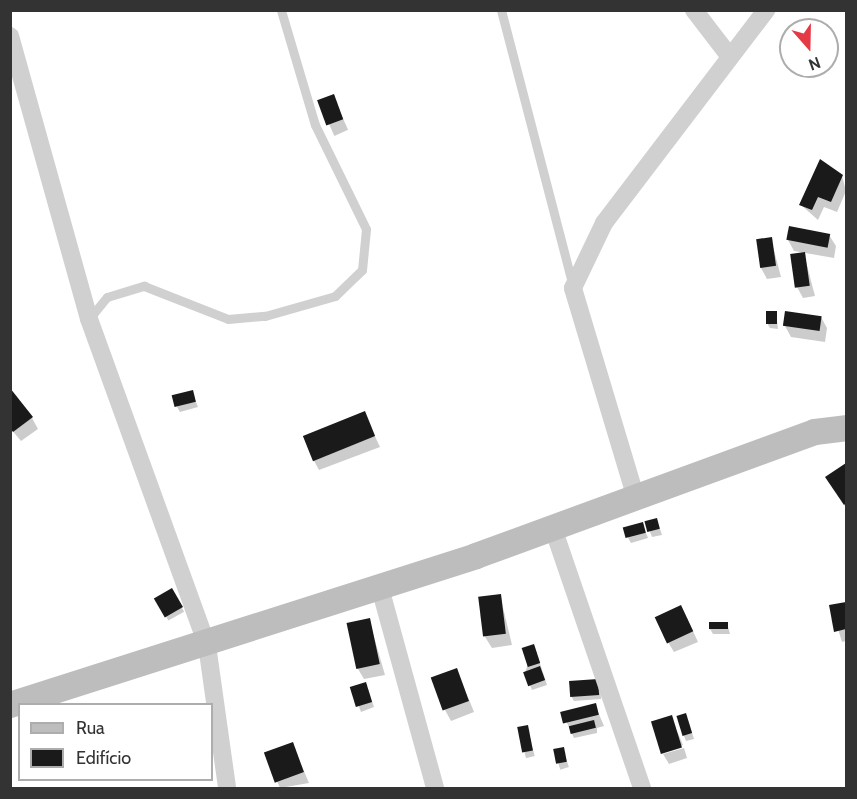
<!DOCTYPE html>
<html>
<head>
<meta charset="utf-8">
<style>
  body { margin:0 }
  #map { position:relative; width:857px; height:799px; overflow:hidden; background:#fff; font-family:Cabin,sans-serif }
  div>[style] { position:absolute }
  [style*='--x'] { left:calc(var(--x)*1px); top:calc(var(--y)*1px); width:calc(var(--w)*1px); rotate:calc(var(--a)*1deg) }
  .shadow>* { inset:0; background:#0003; transform-origin:0 0 }
  .building>* { inset:0; background:#1a1a1a; transform-origin:0 0 }
  .lane>* { height:9px; margin:-4.5px; padding:0 4.5px; transform-origin:4.5px; border-radius:4.5px; background:#d0d0d0 }
  .street>* { height:18px; margin:-9px; padding:0 9px; transform-origin:9px; border-radius:9px; background:#d0d0d0 }
  .secondary>* { height:26px; margin:-13px; padding:0 13px; transform-origin:13px; border-radius:13px; background:#bdbdbd }
  span { translate:-50% -50%; white-space:nowrap; text-align:center; line-height:1.15; -webkit-text-stroke:6px #fff; paint-order:stroke }
  .frame { position:absolute; inset:0; border:12px solid #333; pointer-events:none }
  .legend { position:absolute; left:18px; top:703px; width:195px; height:78px; box-sizing:border-box; background:#fff; border:2px solid #adadad; margin:0; padding:8px 10px; list-style:none; font-size:18px; color:#333 }
  .legend li { display:flex; align-items:center; gap:12px; height:30px }
  .legend b { width:30px; border:2px solid #adadad }
  .north { position:absolute; left:779px; top:18px; width:60px; height:60px; box-sizing:border-box; background:#fff; border:2px solid #adadad; border-radius:50%; rotate:160deg; font-size:16px; font-weight:700; line-height:24px; text-align:center; color:#333 }
  .north::after { content:''; display:block; margin:auto; width:21px; height:27px; background:#e63946; clip-path:polygon(50% 0,100% 100%,50% 72%,0 100%) }
</style>
</head>
<body>
<div id="map">
  <div class="shadow">
    <div style="left:333px;top:96px;width:37px;height:15px;rotate:66deg"></div>
    <div style="clip-path:polygon(820px 161px,842px 176px,846px 191px,837px 212px,824px 207px,818px 220px,801px 205px)"></div>
    <div style="clip-path:polygon(829px 235px,836px 246px,834px 258px,794px 251px,788px 240px)"></div>
    <div style="clip-path:polygon(771px 239px,781px 277px,767px 279px,761px 268px)"></div>
    <div style="clip-path:polygon(804px 254px,815px 296px,803px 298px,797px 287px)"></div>
    <div style="clip-path:polygon(776px 313px,778px 329px,770px 328px,767px 323px)"></div>
    <div style="clip-path:polygon(821px 317px,827px 328px,825px 342px,791px 337px,785px 326px)"></div>
    <div style="clip-path:polygon(192px 392px,198px 407px,180px 412px,177px 407px)"></div>
    <div style="clip-path:polygon(364px 413px,380px 447px,319px 470px,313px 459px)"></div>
    <div style="clip-path:polygon(32px 418px,38px 429px,21px 441px,10px 428px)"></div>
    <div style="clip-path:polygon(846px 465px,846px 508px,827px 477px)"></div>
    <div style="clip-path:polygon(657px 520px,662px 535px,652px 537px,650px 532px)"></div>
    <div style="clip-path:polygon(642px 523px,648px 538px,631px 543px,628px 538px)"></div>
    <div style="left:172px;top:590px;width:25px;height:18px;rotate:61deg"></div>
    <div style="clip-path:polygon(500px 595px,512px 645px,492px 648px,485px 637px)"></div>
    <div style="clip-path:polygon(846px 604px,846px 641px,842px 642px,831px 607px)"></div>
    <div style="clip-path:polygon(687px 618px,698px 642px,674px 652px,668px 642px)"></div>
    <div style="clip-path:polygon(369px 620px,385px 675px,364px 679px,358px 669px)"></div>
    <div style="clip-path:polygon(727px 623px,730px 634px,713px 634px,710px 629px)"></div>
    <div style="clip-path:polygon(534px 645px,547px 685px,532px 690px,525px 673px)"></div>
    <div style="clip-path:polygon(457px 670px,474px 712px,451px 721px,445px 710px)"></div>
    <div style="clip-path:polygon(600px 686px,601px 699px,574px 701px,571px 696px)"></div>
    <div style="clip-path:polygon(352px 689px,368px 689px,374px 707px,361px 712px)"></div>
    <div style="clip-path:polygon(595px 705px,604px 726px,597px 728px,597px 733px,574px 738px,562px 712px)"></div>
    <div style="clip-path:polygon(671px 717px,683px 745px,662px 751px)"></div>
    <div style="clip-path:polygon(688px 720px,694px 739px,686px 741px,684px 736px)"></div>
    <div style="left:527px;top:727px;width:30px;height:9px;rotate:75deg"></div>
    <div style="clip-path:polygon(292px 743px,309px 783px,280px 788px,265px 753px)"></div>
    <div style="clip-path:polygon(684px 748px,687px 758px,669px 764px,663px 754px)"></div>
    <div style="left:563px;top:749px;width:19px;height:9px;rotate:72deg"></div>
  </div>
  <div class="building">
    <div style="left:334px;top:94px;width:27px;height:18px;rotate:70deg"></div>
    <div style="clip-path:polygon(820px 159px,843px 175px,831px 202px,818px 197px,812px 210px,799px 205px)"></div>
    <div style="left:789px;top:226px;width:42px;height:14px;rotate:11deg"></div>
    <div style="left:772px;top:237px;width:29px;height:16px;rotate:82deg"></div>
    <div style="left:805px;top:252px;width:34px;height:15px;rotate:82deg"></div>
    <div style="left:766px;top:311px;width:11px;height:13px"></div>
    <div style="left:785px;top:311px;width:37px;height:15px;rotate:8deg"></div>
    <div style="clip-path:polygon(10px 388px,33px 417px,13px 432px,10px 428px)"></div>
    <div style="left:193px;top:390px;width:12px;height:22px;rotate:76deg"></div>
    <div style="left:365px;top:411px;width:27px;height:67px;rotate:68deg"></div>
    <div style="clip-path:polygon(846px 463px,846px 503px,844px 505px,825px 477px)"></div>
    <div style="left:657px;top:518px;width:11px;height:13px;rotate:75deg"></div>
    <div style="left:643px;top:522px;width:11px;height:21px;rotate:75deg"></div>
    <div style="left:172px;top:588px;width:22px;height:21px;rotate:60deg"></div>
    <div style="left:501px;top:594px;width:40px;height:23px;rotate:83deg"></div>
    <div style="clip-path:polygon(846px 602px,846px 629px,834px 632px,829px 605px)"></div>
    <div style="left:681px;top:605px;width:29px;height:29px;rotate:65deg"></div>
    <div style="left:370px;top:618px;width:47px;height:24px;rotate:78deg"></div>
    <div style="left:728px;top:622px;width:7px;height:19px;rotate:90deg"></div>
    <div style="left:534px;top:644px;width:20px;height:13px;rotate:72deg"></div>
    <div style="left:540px;top:666px;width:15px;height:18px;rotate:70deg"></div>
    <div style="left:457px;top:668px;width:35px;height:28px;rotate:70deg"></div>
    <div style="left:598px;top:679px;width:16px;height:29px;rotate:86deg"></div>
    <div style="left:366px;top:682px;width:21px;height:17px;rotate:73deg"></div>
    <div style="left:596px;top:703px;width:12px;height:37px;rotate:76deg"></div>
    <div style="left:686px;top:713px;width:21px;height:10px;rotate:73deg"></div>
    <div style="left:672px;top:715px;width:34px;height:22px;rotate:73deg"></div>
    <div style="left:594px;top:720px;width:8px;height:26px;rotate:76deg"></div>
    <div style="left:528px;top:725px;width:26px;height:11px;rotate:79deg"></div>
    <div style="left:293px;top:742px;width:32px;height:31px;rotate:70deg"></div>
    <div style="left:564px;top:747px;width:15px;height:11px;rotate:79deg"></div>
  </div>
  <div class="lane">
    <div style="--x:501;--y:10;--w:286;--a:75.4"></div>
    <div style="--x:89;--y:319;--w:28;--a:-51"></div>
    <div style="--x:107;--y:297;--w:39;--a:-17"></div>
    <div style="--x:144;--y:286;--w:90;--a:21.4"></div>
    <div style="--x:228;--y:319;--w:37;--a:-5"></div>
    <div style="--x:265;--y:316;--w:73;--a:-15.9"></div>
    <div style="--x:335;--y:296;--w:37;--a:-44"></div>
    <div style="--x:362;--y:270;--w:41;--a:-84.4"></div>
    <div style="--x:366;--y:229;--w:116;--a:-116.1"></div>
    <div style="--x:315;--y:125;--w:120;--a:-106.5"></div>
  </div>
  <div class="street">
    <div style="--x:694;--y:10;--w:59;--a:52.5"></div>
    <div style="--x:10;--y:36;--w:294;--a:74.4"></div>
    <div style="--x:89;--y:319;--w:347;--a:70.1"></div>
    <div style="--x:207;--y:645;--w:144;--a:82"></div>
    <div style="--x:635;--y:495;--w:216;--a:-106.7"></div>
    <div style="--x:573;--y:288;--w:72;--a:-64.5"></div>
    <div style="--x:604;--y:223;--w:268;--a:-52.7"></div>
    <div style="--x:553;--y:528;--w:275;--a:71.1"></div>
    <div style="--x:380;--y:588;--w:207;--a:74.6"></div>
  </div>
  <div class="secondary">
    <div style="--x:10;--y:705;--w:489;--a:-17.7"></div>
    <div style="--x:476;--y:556;--w:361;--a:-20.1"></div>
    <div style="--x:815;--y:432;--w:31;--a:-7"></div>
  </div>
  <div class="frame"></div>
  <ul class="legend">
  <li><b style="height:8px;background:#bdbdbd"></b>Rua</li>
  <li><b style="height:16px;background:#1a1a1a"></b>Edifício</li>
  </ul>
  <div class="north">N</div>
</div>
</body>
</html>
